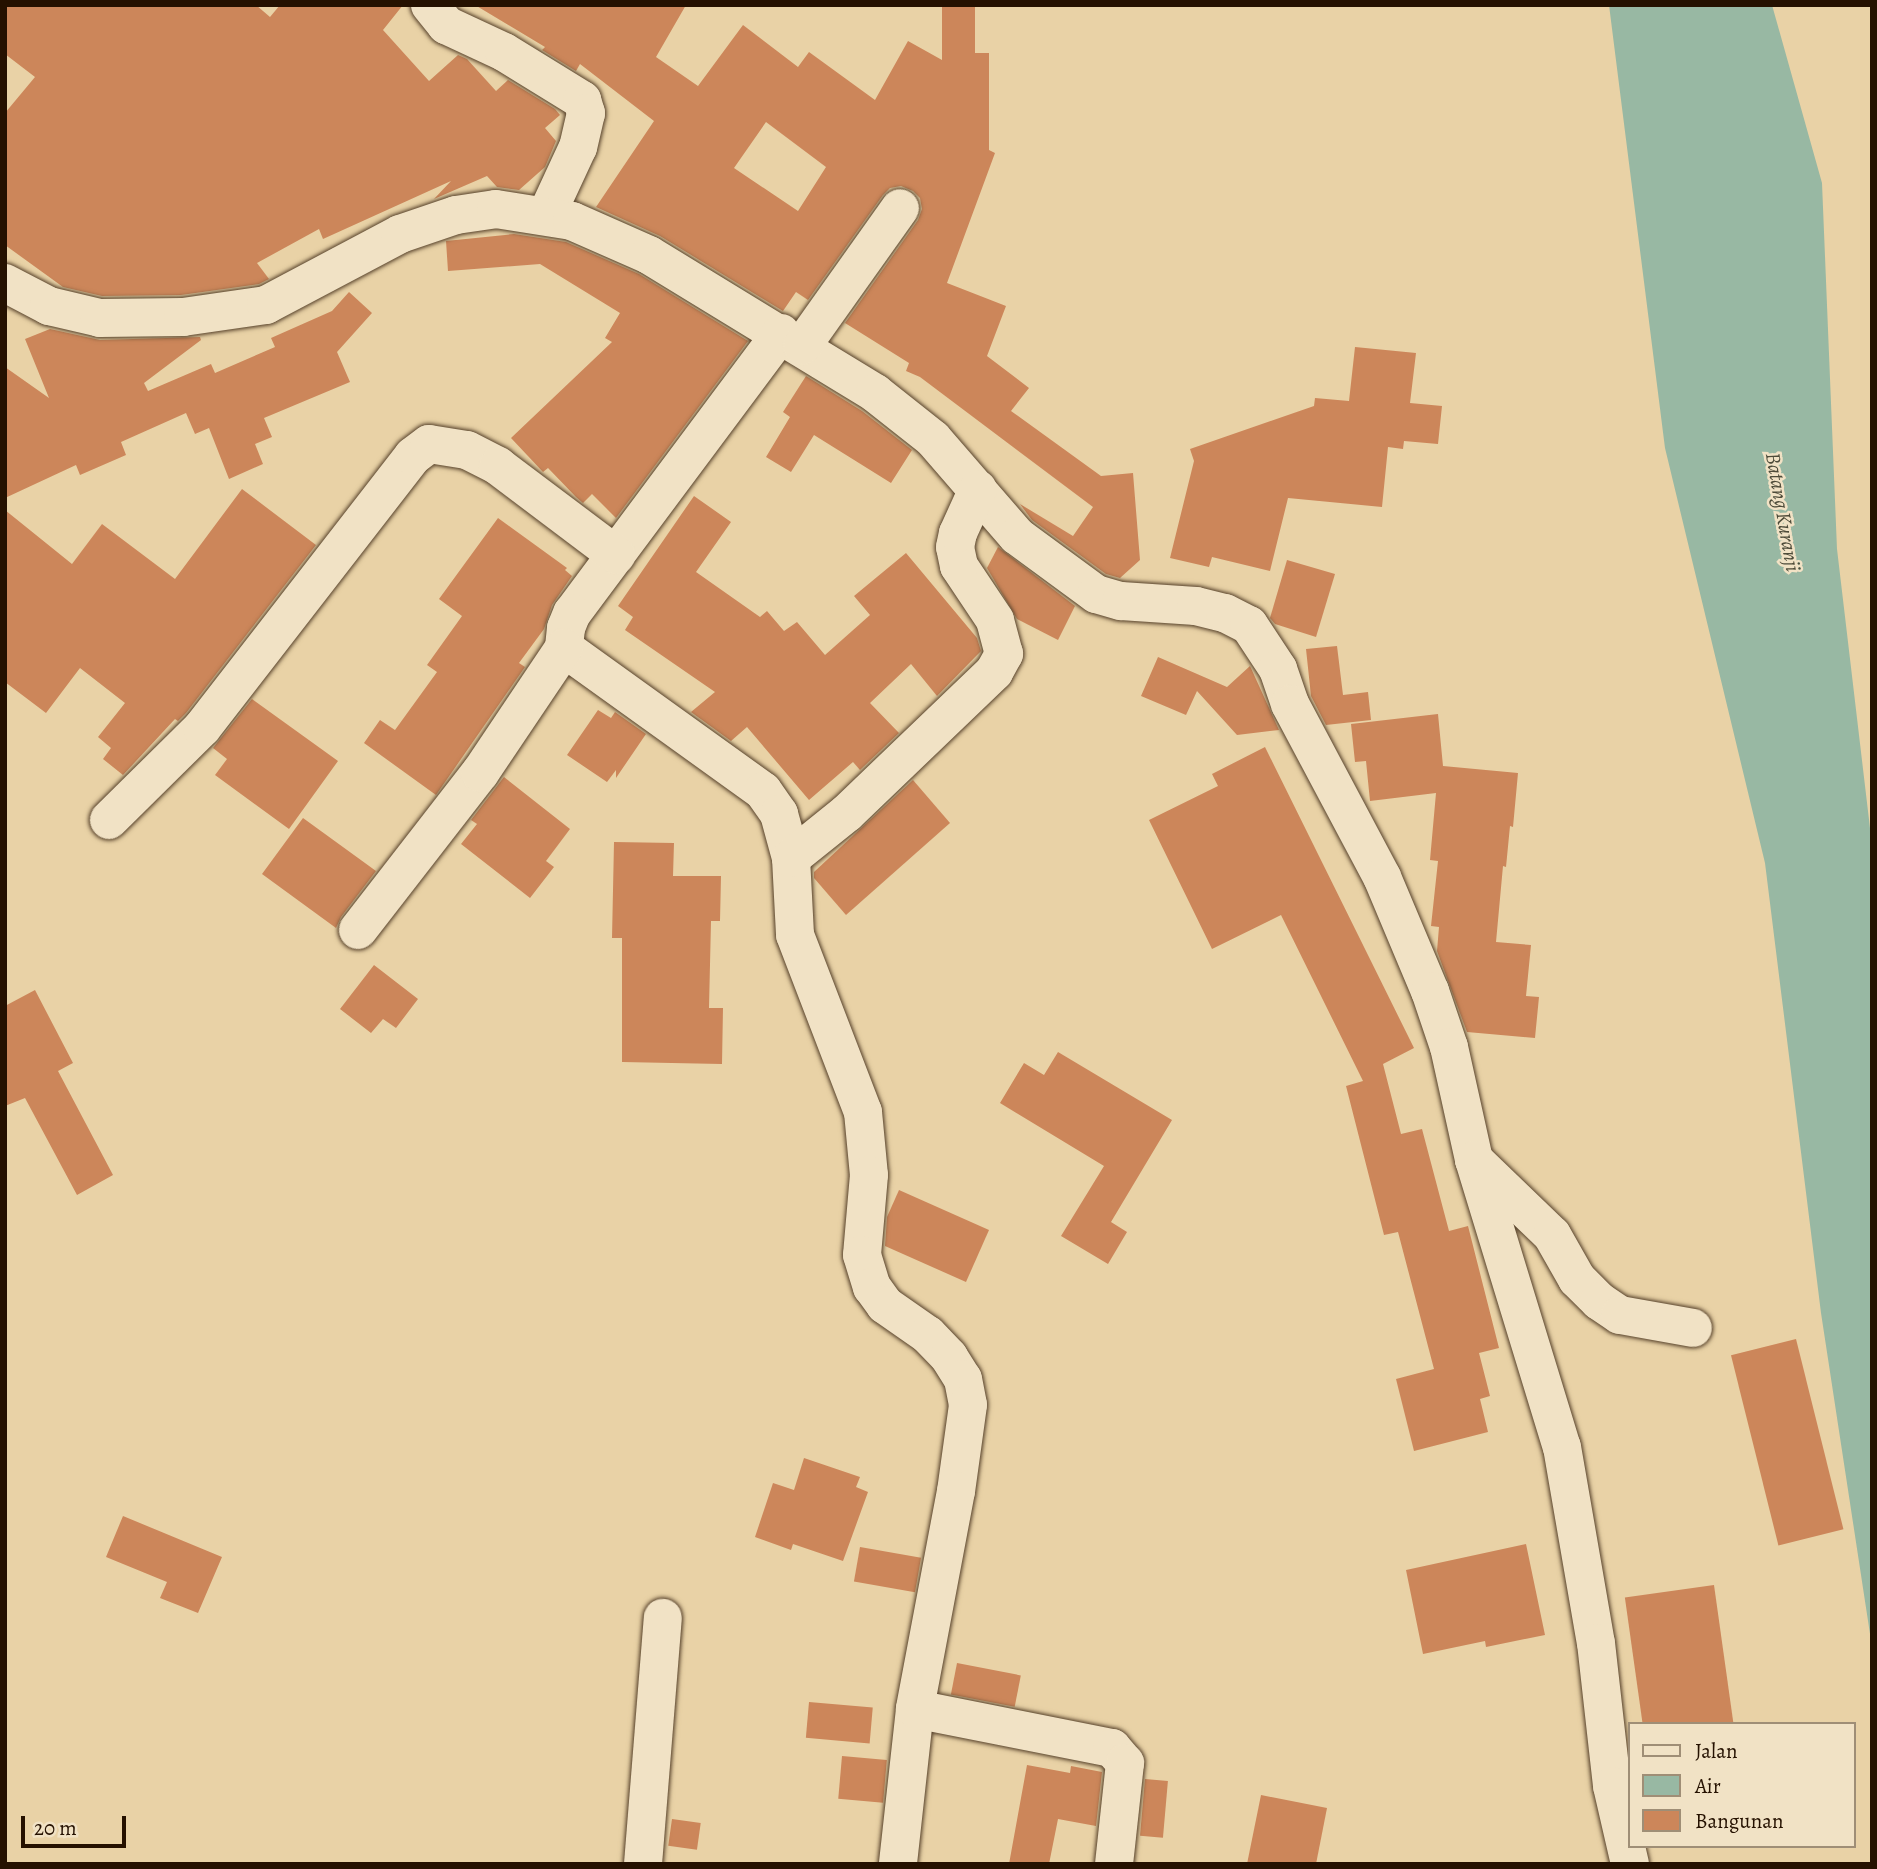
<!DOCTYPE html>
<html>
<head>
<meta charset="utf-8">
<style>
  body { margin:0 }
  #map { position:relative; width:1877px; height:1869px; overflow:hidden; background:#e9d2a6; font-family:Alegreya,serif }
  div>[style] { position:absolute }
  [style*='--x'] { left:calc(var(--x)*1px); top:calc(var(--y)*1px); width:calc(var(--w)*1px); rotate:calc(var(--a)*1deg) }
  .water>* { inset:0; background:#98b8a3 }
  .building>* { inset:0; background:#cc865a; transform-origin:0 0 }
  .roads { filter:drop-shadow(0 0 2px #56412a) drop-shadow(0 0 2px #56412a) }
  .minor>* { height:38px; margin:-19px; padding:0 19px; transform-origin:19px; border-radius:19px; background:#f1e2c5 }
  span { translate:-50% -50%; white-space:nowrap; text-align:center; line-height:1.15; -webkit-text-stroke:5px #f1e2c5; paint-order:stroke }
  .water-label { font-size:21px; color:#4d4b39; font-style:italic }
  .frame { position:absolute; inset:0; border:7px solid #251100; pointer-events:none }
  .legend { position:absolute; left:1628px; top:1722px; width:228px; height:126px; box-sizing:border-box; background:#f1e2c5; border:2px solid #9f8e76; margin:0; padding:9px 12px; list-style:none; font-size:21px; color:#251100 }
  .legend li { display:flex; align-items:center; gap:14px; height:35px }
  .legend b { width:35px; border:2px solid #9f8e76 }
  .scale { position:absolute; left:21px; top:1816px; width:105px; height:32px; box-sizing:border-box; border:4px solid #251100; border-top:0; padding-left:9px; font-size:21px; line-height:24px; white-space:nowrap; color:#251100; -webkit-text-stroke:5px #f1e2c5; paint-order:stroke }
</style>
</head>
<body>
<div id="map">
  <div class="water">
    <div style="clip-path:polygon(1609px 5px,1772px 5px,1822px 183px,1837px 549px,1872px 845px,1872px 1647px,1821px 1313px,1765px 863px,1665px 448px)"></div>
  </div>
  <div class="building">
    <div style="clip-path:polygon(5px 5px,256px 5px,270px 17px,280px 5px,403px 5px,383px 30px,429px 81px,458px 55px,467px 59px,496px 91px,508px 80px,555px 109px,560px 115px,545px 128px,556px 141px,545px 167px,519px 190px,497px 187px,487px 176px,434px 199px,451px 181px,323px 239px,319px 229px,257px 263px,269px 279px,259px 284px,181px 295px,102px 296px,63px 287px,5px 245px,5px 113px,35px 77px,5px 54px)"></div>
    <div style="clip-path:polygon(evenodd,475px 5px,686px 5px,656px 57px,698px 86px,743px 25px,798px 67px,809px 52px,875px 100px,908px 41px,942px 60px,942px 5px,975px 5px,975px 53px,989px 53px,989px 150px,995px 153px,947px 283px,1006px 306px,987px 356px,1029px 388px,1011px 411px,1101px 476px,1133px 473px,1140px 560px,1120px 578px,1106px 574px,1032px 520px,1020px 504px,1073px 536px,1093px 507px,920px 377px,906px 371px,909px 363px,845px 323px,918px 220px,922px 209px,920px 198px,913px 191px,901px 186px,890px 188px,883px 195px,808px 300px,796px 292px,783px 311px,660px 236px,596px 207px,654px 121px,580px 64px,576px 71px,542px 50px,545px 47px,475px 5px,766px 122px,826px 167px,798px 211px,734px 168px,766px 122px)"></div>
    <div style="clip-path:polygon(514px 234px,566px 242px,639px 274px,748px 341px,616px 518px,592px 494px,583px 503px,576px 497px,548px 468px,543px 472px,511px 438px,612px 342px,605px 338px,620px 313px,540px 264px,448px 271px,446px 241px)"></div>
    <div style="clip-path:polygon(349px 292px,372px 313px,337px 352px,350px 382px,264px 418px,272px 437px,255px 444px,263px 464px,229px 479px,209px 428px,195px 434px,186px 413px,121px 442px,126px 455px,80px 475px,76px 465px,5px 498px,5px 367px,49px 398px,25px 339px,50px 329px,100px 340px,200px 337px,201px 340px,144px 383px,148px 391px,211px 364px,215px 373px,275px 347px,271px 338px,332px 311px)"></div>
    <div style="clip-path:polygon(1355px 347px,1416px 353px,1410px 403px,1442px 406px,1438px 444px,1404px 441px,1403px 449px,1388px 447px,1382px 507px,1288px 498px,1270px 571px,1212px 557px,1209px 567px,1170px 558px,1194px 461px,1190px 449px,1314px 406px,1315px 398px,1349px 401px)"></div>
    <div style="clip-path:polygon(806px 376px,862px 411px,912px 450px,891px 483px,814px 435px,791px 472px,766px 457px,790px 417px,783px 412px)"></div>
    <div style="clip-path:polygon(242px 489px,316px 545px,186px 713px,178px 721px,175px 719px,123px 775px,103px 759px,111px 748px,98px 737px,125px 703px,80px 668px,46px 713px,5px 682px,5px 510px,72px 564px,102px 524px,175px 579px)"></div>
    <div style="clip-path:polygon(694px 496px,731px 522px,696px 572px,760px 617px,767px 611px,784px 631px,797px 622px,825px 655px,870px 615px,854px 596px,906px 553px,977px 638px,981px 651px,937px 696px,911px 664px,870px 703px,899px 733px,860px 770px,853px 762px,809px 800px,747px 727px,731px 741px,691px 712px,715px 692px,625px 630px,633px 617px,618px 606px)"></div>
    <div style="clip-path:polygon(498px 518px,567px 568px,565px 570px,572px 576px,552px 605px,544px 629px,519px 663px,525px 667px,436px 795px,364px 743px,380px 720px,395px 730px,437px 672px,427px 665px,462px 616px,439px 599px)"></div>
    <div style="clip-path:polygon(998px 547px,1075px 606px,1058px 640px,1017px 619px,987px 568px)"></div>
    <div style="clip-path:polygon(1287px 560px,1335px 574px,1316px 637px,1275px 624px,1270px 618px)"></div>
    <div style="clip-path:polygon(1337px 646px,1343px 695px,1368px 692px,1371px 720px,1326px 725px,1311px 696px,1306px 649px)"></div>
    <div style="clip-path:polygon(1158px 657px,1227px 687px,1250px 666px,1279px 730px,1237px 735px,1197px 691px,1186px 715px,1141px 696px)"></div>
    <div style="clip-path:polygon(252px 699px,338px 761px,289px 829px,215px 775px,227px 759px,213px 748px)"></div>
    <div style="clip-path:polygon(598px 710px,611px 718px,615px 712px,646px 734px,616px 778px,616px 770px,607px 782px,567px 755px)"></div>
    <div style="clip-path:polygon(1438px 714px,1443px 766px,1518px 773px,1513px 827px,1510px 826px,1506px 867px,1503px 866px,1496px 942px,1531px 945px,1526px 996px,1539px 997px,1535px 1038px,1467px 1032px,1437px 951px,1439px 927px,1431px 926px,1438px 861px,1430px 860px,1436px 793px,1370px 801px,1366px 761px,1355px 762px,1351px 724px)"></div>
    <div style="clip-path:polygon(1265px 747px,1414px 1048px,1383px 1064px,1401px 1134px,1422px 1129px,1449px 1231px,1468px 1226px,1499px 1348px,1479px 1353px,1490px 1396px,1480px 1399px,1488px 1432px,1414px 1451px,1396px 1379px,1434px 1369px,1398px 1232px,1384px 1235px,1346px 1086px,1363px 1081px,1281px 915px,1212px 949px,1149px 820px,1218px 786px,1212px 774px)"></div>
    <div style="clip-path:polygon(504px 777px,570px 829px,546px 861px,554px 867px,530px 898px,461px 844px,477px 824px,471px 820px)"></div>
    <div style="clip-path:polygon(913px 780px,950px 823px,846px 915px,814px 878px,814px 872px)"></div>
    <div style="clip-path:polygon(303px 818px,376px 871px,341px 917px,336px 928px,262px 874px)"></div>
    <div style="clip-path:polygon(614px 842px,674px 843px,673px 876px,721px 876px,720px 921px,711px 921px,709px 1008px,723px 1008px,722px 1064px,622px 1062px,622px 938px,612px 938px)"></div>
    <div style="clip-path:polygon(374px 965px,418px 999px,396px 1028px,383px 1019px,371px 1033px,340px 1009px)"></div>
    <div style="clip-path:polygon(35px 990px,73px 1063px,58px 1071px,113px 1175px,77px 1195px,25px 1098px,5px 1106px,5px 1006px)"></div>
    <div style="clip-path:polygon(1058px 1052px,1172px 1120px,1111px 1222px,1127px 1232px,1108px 1264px,1061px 1236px,1104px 1166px,1000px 1103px,1024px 1063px,1044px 1075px)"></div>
    <div style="clip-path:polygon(899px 1190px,989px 1230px,966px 1282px,885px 1246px,887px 1217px)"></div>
    <div style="left:1796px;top:1339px;width:196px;height:67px;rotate:76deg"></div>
    <div style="clip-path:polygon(804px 1458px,860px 1477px,856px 1487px,868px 1492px,843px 1561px,793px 1544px,791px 1550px,755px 1537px,773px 1483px,794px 1490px)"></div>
    <div style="clip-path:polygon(123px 1516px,222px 1557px,198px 1613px,160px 1598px,167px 1582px,106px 1557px)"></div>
    <div style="clip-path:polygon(1526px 1544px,1545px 1635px,1486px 1647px,1485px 1641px,1423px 1654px,1406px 1570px)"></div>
    <div style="left:860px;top:1547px;width:62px;height:35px;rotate:10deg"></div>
    <div style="left:1714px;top:1585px;width:140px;height:90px;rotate:82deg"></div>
    <div style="left:957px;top:1663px;width:65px;height:32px;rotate:11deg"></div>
    <div style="left:809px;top:1702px;width:64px;height:36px;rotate:5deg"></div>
    <div style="left:842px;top:1756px;width:45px;height:43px;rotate:5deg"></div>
    <div style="clip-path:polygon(1027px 1765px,1070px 1773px,1071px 1766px,1102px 1772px,1096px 1826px,1058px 1819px,1049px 1864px,1009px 1864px)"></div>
    <div style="left:1145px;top:1779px;width:23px;height:57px;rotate:5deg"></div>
    <div style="clip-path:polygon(1261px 1795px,1327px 1808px,1316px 1864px,1247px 1864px)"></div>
    <div style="left:672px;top:1819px;width:29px;height:27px;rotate:8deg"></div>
  </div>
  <div class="roads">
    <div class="minor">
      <div style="--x:430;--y:5;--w:26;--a:51"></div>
      <div style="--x:446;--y:25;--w:64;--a:25"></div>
      <div style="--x:504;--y:52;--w:92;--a:31.6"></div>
      <div style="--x:582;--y:100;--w:14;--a:73"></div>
      <div style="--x:586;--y:113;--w:35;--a:103"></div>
      <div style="--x:578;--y:147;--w:76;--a:114.9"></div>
      <div style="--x:5;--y:283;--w:50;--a:27.6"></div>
      <div style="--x:49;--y:306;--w:52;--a:13.2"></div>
      <div style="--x:100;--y:318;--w:83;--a:-0.7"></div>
      <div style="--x:183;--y:317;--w:84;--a:-8.2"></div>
      <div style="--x:266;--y:305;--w:152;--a:-27.9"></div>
      <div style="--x:400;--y:234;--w:59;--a:-18.7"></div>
      <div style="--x:456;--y:215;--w:40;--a:-8.5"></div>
      <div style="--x:496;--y:209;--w:77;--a:9"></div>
      <div style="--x:572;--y:221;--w:84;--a:23.8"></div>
      <div style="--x:649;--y:255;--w:265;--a:31.4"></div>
      <div style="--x:875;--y:393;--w:74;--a:38.4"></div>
      <div style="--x:933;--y:439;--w:128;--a:49.1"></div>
      <div style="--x:1017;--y:536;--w:98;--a:36.3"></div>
      <div style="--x:1096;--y:594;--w:26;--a:16"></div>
      <div style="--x:1121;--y:601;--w:75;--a:3.8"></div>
      <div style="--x:1196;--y:606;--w:30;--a:14"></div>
      <div style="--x:1225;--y:613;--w:27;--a:27"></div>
      <div style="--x:1249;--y:625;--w:53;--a:56.6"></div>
      <div style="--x:1278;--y:669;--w:37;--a:71"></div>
      <div style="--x:1290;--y:704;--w:196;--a:62"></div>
      <div style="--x:1382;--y:877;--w:124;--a:67.2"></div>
      <div style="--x:1430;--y:991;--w:59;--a:71.3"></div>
      <div style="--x:1449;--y:1047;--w:116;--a:77.5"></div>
      <div style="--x:1474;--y:1160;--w:300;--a:73"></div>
      <div style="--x:1562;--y:1447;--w:199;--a:80.2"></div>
      <div style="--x:1596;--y:1643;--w:144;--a:83.6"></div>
      <div style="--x:1612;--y:1786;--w:80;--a:77"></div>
      <div style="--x:781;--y:333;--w:349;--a:126.7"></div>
      <div style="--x:572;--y:613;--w:16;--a:112"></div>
      <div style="--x:566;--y:628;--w:20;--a:96"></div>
      <div style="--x:564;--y:648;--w:245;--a:35.7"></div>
      <div style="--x:763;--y:791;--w:28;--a:55"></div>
      <div style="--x:779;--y:814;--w:46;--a:74.7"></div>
      <div style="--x:791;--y:858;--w:77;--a:87"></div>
      <div style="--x:795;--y:935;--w:190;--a:69"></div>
      <div style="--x:863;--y:1112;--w:63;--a:84.6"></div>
      <div style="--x:869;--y:1175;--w:80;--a:95"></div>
      <div style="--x:862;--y:1255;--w:34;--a:73"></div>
      <div style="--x:872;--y:1287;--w:22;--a:54"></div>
      <div style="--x:885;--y:1305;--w:52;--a:34.9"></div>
      <div style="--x:928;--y:1335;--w:30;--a:46"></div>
      <div style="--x:949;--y:1357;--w:26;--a:58"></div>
      <div style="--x:963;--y:1379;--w:26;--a:79"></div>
      <div style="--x:968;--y:1405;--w:87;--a:97.9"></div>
      <div style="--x:956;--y:1491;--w:222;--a:100.7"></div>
      <div style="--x:915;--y:1709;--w:156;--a:96.3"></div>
      <div style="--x:802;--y:346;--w:169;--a:-54.6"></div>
      <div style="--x:109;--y:820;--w:131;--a:-44.7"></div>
      <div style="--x:202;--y:728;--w:344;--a:-52.2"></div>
      <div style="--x:413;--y:456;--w:20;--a:-37"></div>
      <div style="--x:429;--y:444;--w:38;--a:9"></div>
      <div style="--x:467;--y:450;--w:35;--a:27"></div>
      <div style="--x:498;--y:466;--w:148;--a:37"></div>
      <div style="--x:791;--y:858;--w:72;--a:-38.8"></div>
      <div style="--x:847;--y:813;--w:204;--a:-43.8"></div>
      <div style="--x:994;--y:672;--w:21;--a:-61"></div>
      <div style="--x:1004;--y:654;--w:35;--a:-105"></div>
      <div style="--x:995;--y:620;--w:65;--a:-123.7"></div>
      <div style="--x:959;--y:566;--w:19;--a:-102"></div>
      <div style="--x:955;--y:547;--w:14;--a:-78"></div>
      <div style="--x:958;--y:533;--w:48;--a:-65.6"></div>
      <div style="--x:358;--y:930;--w:199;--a:-52.2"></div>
      <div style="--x:480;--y:773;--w:151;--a:-56.1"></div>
      <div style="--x:1474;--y:1160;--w:108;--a:43.9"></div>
      <div style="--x:1552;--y:1235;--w:51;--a:60.4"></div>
      <div style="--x:1577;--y:1279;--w:31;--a:45"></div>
      <div style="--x:1599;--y:1301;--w:25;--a:34"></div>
      <div style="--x:1620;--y:1315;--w:74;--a:10.1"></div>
      <div style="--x:915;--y:1709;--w:201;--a:11.2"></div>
      <div style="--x:1112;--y:1748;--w:20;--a:49"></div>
      <div style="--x:1125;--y:1763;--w:102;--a:96.2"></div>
      <div style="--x:643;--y:1864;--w:247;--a:-85.4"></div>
    </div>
  </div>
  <div class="water-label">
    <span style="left:1783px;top:512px;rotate:80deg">Batang Kuranji</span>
  </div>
  <div class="frame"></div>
  <ul class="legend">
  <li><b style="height:9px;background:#f1e2c5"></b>Jalan</li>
  <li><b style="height:19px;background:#98b8a3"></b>Air</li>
  <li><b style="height:19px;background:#cc865a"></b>Bangunan</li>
  </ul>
  <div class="scale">20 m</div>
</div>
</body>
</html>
